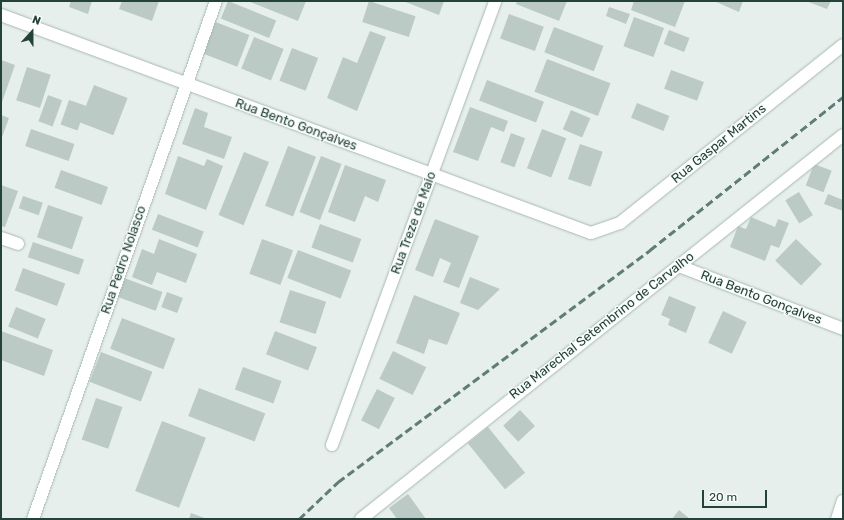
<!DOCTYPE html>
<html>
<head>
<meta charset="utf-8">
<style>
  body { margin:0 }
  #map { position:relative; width:844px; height:520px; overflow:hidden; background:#e6efeb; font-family:Rubik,sans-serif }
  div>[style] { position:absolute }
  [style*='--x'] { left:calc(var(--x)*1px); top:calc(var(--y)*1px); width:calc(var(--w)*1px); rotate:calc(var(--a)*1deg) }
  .building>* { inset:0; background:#bbcac4; transform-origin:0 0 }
  .roads { filter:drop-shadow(0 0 1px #a8b8b2) drop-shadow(0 0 1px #a8b8b2) }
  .minor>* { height:12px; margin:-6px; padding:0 6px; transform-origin:6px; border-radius:6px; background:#fff }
  .rail>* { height:3px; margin-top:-1.5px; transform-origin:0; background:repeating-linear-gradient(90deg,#5f7d75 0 8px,transparent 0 12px) }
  span { translate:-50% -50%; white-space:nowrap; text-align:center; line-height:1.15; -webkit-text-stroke:3px #f7fbf9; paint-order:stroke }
  .street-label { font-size:13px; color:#24423a }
  .frame { position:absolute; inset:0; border:2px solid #24423a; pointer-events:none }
  .north { position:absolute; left:12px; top:12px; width:40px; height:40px; -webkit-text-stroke:3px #f7fbf9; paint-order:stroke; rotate:21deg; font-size:11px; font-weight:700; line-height:16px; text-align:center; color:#24423a }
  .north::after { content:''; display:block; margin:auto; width:14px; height:18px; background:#24423a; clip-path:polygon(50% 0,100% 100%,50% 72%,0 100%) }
  .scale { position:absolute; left:702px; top:490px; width:65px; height:18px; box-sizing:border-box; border:2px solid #24423a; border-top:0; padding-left:5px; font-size:12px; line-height:14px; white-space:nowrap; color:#24423a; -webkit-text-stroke:3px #f7fbf9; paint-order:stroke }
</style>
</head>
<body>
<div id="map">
  <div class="building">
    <div style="clip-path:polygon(71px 1px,92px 1px,88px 14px,69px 7px)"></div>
    <div style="clip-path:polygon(122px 1px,159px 1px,152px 21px,119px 9px)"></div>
    <div style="left:228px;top:1px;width:52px;height:19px;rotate:22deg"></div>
    <div style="clip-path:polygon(248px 1px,306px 1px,298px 21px)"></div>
    <div style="left:369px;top:1px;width:49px;height:22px;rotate:18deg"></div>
    <div style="clip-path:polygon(403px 1px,444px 1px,439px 15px)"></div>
    <div style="clip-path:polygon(517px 1px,567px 1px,559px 21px,516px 4px)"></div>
    <div style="clip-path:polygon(634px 1px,685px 1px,675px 27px,631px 10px)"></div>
    <div style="clip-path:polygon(714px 1px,743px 1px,739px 12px)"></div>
    <div style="clip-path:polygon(806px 1px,831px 1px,827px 9px)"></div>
    <div style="clip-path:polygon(609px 7px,630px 14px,626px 24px,606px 16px)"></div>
    <div style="left:509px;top:14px;width:37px;height:26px;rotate:20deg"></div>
    <div style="left:634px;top:17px;width:32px;height:31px;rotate:20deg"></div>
    <div style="left:213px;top:21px;width:39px;height:34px;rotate:21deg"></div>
    <div style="left:554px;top:27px;width:53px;height:27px;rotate:21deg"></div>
    <div style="left:669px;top:30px;width:22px;height:15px;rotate:21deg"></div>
    <div style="clip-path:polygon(370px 31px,386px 37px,357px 111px,327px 98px,343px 57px,357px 63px)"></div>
    <div style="left:254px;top:37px;width:32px;height:34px;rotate:22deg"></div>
    <div style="left:292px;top:48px;width:28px;height:35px;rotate:21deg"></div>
    <div style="left:547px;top:59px;width:68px;height:35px;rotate:21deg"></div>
    <div style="clip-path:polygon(1px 60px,15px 65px,1px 105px)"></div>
    <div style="left:27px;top:67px;width:25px;height:35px;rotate:18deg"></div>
    <div style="left:671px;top:70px;width:35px;height:20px;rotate:20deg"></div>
    <div style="left:487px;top:80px;width:61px;height:22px;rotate:21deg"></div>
    <div style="left:94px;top:85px;width:36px;height:40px;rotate:21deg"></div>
    <div style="left:48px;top:95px;width:15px;height:28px;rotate:20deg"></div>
    <div style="left:69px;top:100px;width:18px;height:26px;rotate:19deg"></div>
    <div style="left:637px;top:103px;width:35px;height:16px;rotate:22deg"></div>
    <div style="clip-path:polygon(470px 107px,508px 121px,504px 132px,491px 127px,478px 161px,453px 152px)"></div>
    <div style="clip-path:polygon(195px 108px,208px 113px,204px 127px,232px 137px,224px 159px,182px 144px)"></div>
    <div style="left:571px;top:110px;width:21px;height:21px;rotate:23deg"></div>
    <div style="clip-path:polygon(1px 115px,9px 118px,1px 140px)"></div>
    <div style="left:31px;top:129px;width:46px;height:18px;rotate:19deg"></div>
    <div style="left:542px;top:129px;width:26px;height:42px;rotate:21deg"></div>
    <div style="left:511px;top:133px;width:15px;height:31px;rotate:20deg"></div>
    <div style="left:580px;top:144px;width:24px;height:37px;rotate:19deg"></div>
    <div style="left:288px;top:146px;width:30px;height:64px;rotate:21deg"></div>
    <div style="left:244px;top:152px;width:27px;height:68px;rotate:22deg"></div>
    <div style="clip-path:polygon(178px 156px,204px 166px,207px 159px,223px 166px,206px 210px,165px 194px)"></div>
    <div style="left:321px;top:156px;width:22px;height:60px;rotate:21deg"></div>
    <div style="left:814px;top:164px;width:19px;height:23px;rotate:21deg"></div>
    <div style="clip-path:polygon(345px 165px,386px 180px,378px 202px,365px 196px,355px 222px,328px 212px)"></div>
    <div style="left:61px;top:170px;width:50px;height:19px;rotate:20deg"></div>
    <div style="clip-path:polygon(1px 185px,18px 191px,5px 227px,1px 226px)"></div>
    <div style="left:799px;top:192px;width:27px;height:16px;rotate:59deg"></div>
    <div style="clip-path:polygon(828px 194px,843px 200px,843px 211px,824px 204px)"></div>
    <div style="left:23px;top:196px;width:21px;height:13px;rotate:19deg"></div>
    <div style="left:48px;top:205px;width:37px;height:34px;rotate:19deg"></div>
    <div style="left:158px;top:214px;width:49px;height:17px;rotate:21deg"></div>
    <div style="clip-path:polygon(751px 217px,775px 227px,778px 219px,789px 223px,779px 248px,771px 245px,765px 261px,730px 247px,738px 226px,746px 229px)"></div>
    <div style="clip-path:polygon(435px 219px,479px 236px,459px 288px,443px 282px,451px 263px,440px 258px,433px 277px,415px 270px)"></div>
    <div style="left:320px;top:224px;width:44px;height:25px;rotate:20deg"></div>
    <div style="clip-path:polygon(159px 239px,197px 254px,186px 283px,157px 272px,152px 285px,132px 277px,142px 249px,154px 254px)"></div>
    <div style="left:262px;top:239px;width:33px;height:37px;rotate:20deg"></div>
    <div style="left:796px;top:239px;width:36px;height:30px;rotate:44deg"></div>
    <div style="left:33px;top:242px;width:54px;height:16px;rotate:19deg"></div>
    <div style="left:298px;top:250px;width:57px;height:30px;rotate:21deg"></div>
    <div style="left:23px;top:268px;width:45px;height:24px;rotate:20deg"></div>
    <div style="clip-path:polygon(470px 277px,500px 289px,478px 310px,460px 303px)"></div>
    <div style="left:124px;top:278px;width:41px;height:20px;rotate:20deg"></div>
    <div style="left:290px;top:290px;width:38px;height:34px;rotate:18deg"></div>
    <div style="left:167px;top:292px;width:17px;height:16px;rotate:21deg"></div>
    <div style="clip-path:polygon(414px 295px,460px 313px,447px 345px,429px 339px,424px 354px,396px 343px)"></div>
    <div style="clip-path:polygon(669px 296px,696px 307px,686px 333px,668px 325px,670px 319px,661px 315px)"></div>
    <div style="left:16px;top:307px;width:32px;height:21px;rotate:22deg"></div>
    <div style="left:723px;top:311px;width:26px;height:35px;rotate:25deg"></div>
    <div style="left:122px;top:318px;width:57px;height:33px;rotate:21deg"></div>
    <div style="clip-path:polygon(1px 331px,53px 350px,44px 376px,1px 360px)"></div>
    <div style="left:275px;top:331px;width:45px;height:25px;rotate:21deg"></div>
    <div style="left:393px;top:351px;width:37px;height:31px;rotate:26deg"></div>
    <div style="left:101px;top:352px;width:55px;height:32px;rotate:21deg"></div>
    <div style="left:243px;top:367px;width:41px;height:24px;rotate:20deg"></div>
    <div style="left:199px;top:388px;width:71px;height:30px;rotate:21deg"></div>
    <div style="left:377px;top:389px;width:20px;height:35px;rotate:27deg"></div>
    <div style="left:96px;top:398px;width:28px;height:44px;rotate:19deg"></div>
    <div style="left:520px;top:410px;width:22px;height:23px;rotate:47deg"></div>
    <div style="left:162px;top:421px;width:47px;height:75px;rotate:21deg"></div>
    <div style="left:488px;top:427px;width:59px;height:26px;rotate:51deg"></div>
    <div style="clip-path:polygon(408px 494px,426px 519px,397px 519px,389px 508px)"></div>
    <div style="clip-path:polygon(679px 510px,690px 519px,672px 519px)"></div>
    <div style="clip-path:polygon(191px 513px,207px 519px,189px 519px)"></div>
  </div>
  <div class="roads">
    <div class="minor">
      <div style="--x:1;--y:15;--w:629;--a:20.28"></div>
      <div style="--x:591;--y:233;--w:31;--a:-19"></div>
      <div style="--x:620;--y:223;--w:285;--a:-38.6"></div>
      <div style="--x:1;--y:238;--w:18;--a:19"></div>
      <div style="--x:679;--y:266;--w:176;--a:21"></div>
      <div style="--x:332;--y:445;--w:473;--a:-69.8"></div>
      <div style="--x:33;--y:519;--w:549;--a:-70.54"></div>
      <div style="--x:361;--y:519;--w:616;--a:-38.54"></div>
      <div style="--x:837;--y:519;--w:19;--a:-72"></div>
    </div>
  </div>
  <div class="rail">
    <div style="--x:299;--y:519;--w:54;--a:-43.5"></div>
    <div style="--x:338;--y:482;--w:389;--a:-36.6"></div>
    <div style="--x:650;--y:250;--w:246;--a:-38.4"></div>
  </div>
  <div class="street-label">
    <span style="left:296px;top:125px;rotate:20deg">Rua Bento Gonçalves</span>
    <span style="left:719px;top:144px;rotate:-39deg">Rua Gaspar Martins</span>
    <span style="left:414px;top:223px;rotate:-70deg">Rua Treze de Maio</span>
    <span style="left:124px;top:260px;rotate:-71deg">Rua Pedro Nolasco</span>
    <span style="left:761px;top:298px;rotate:21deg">Rua Bento Gonçalves</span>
    <span style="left:602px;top:326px;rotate:-38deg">Rua Marechal Setembrino de Carvalho</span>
  </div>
  <div class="frame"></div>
  <div class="north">N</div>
  <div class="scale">20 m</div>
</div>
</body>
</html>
